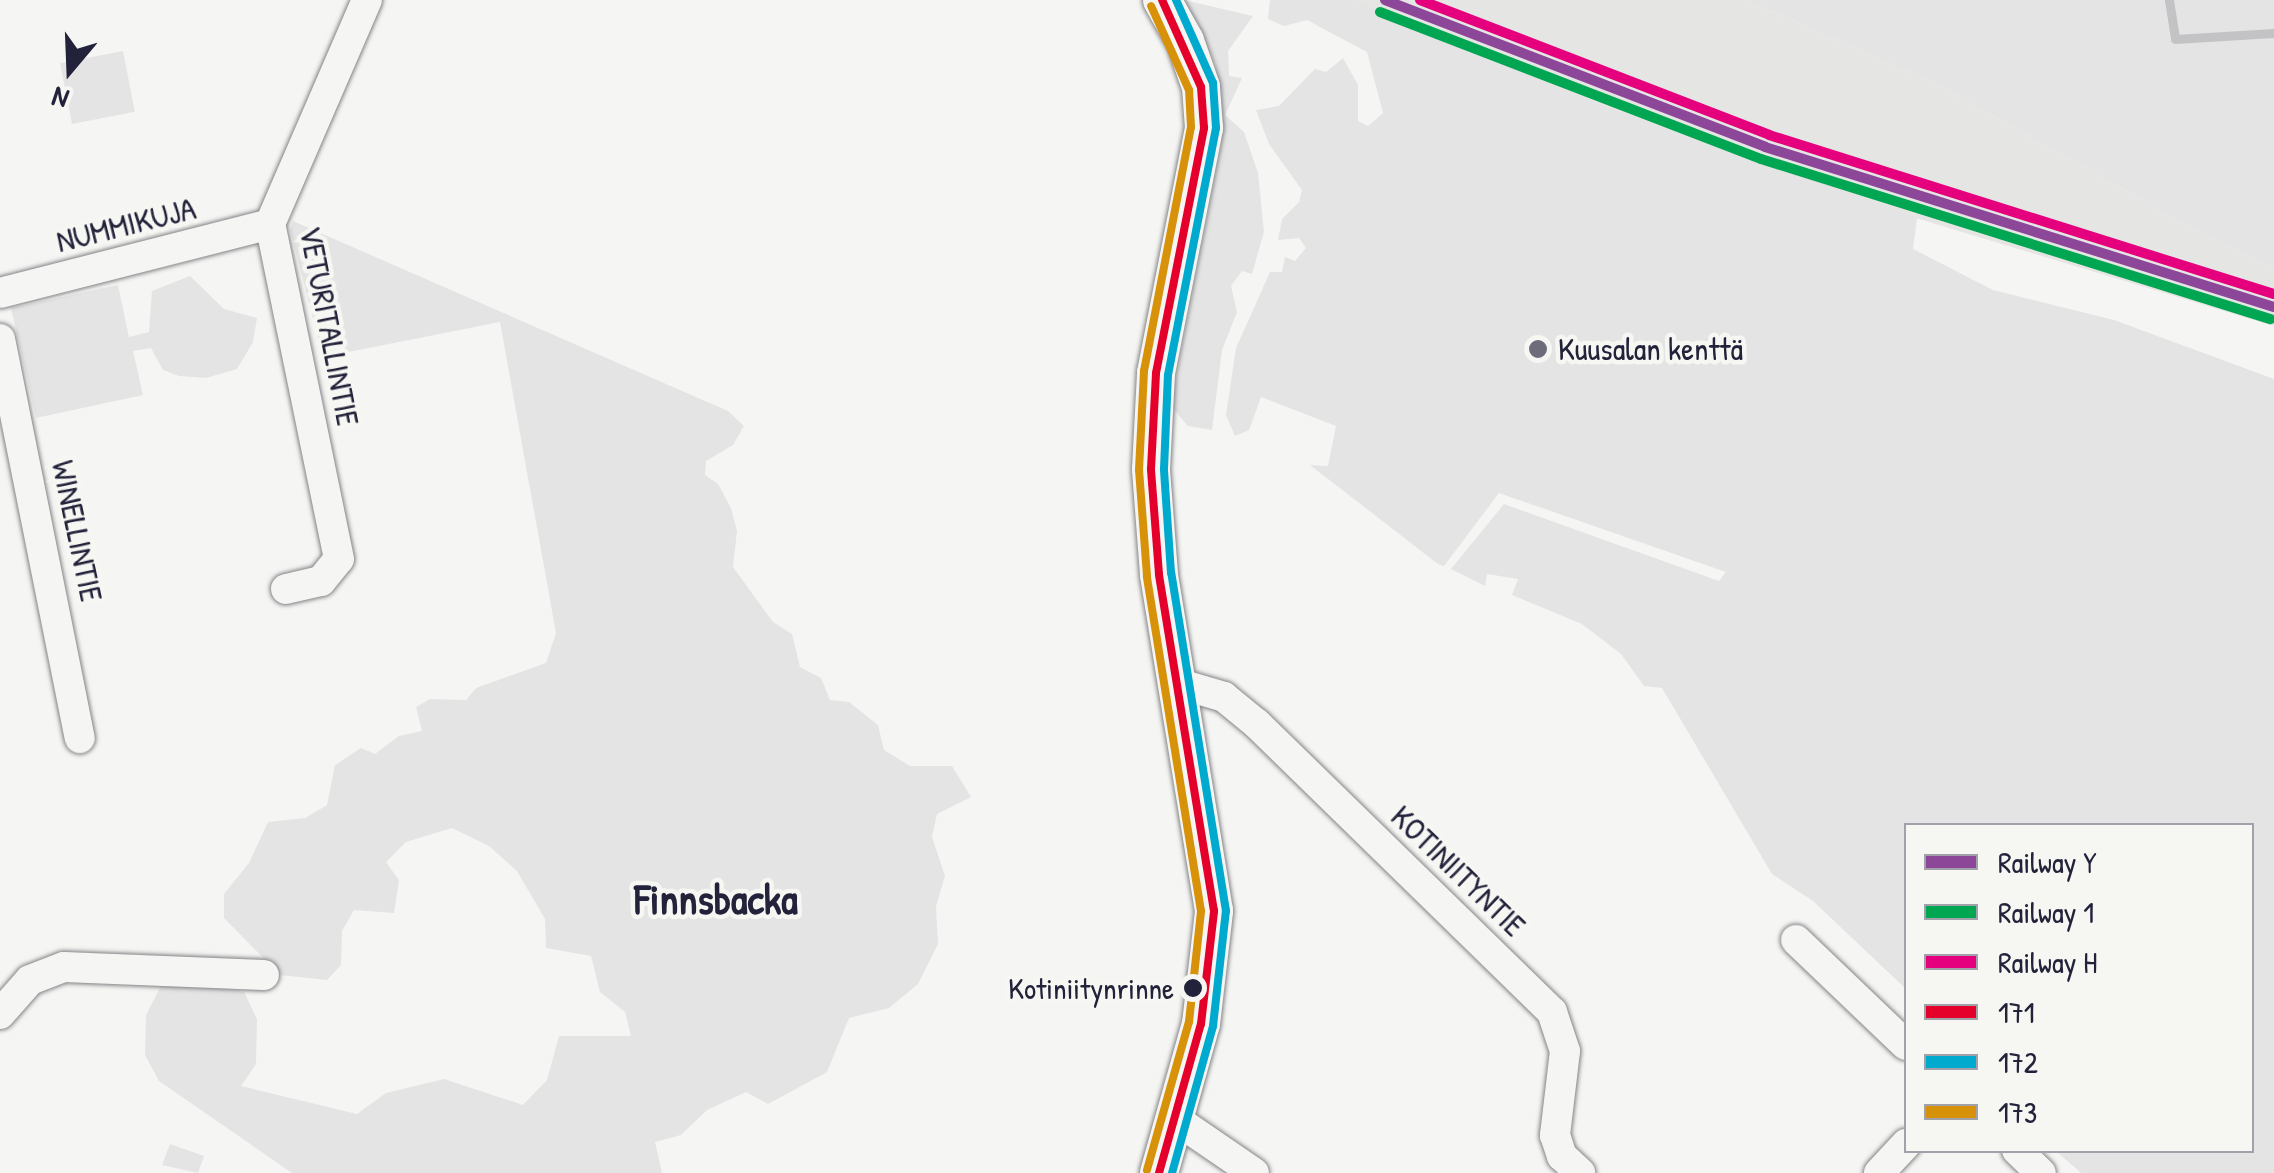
<!DOCTYPE html>
<html>
<head>
<meta charset="utf-8">
<style>
  body { margin:0 }
  #map { position:relative; width:2274px; height:1173px; overflow:hidden; background:#f5f5f3; font-family:"Patrick Hand",sans-serif }
  div>[style] { position:absolute }
  [style*='--x'] { left:calc(var(--x)*1px); top:calc(var(--y)*1px); width:calc(var(--w)*1px); rotate:calc(var(--a)*1deg) }
  .built>* { inset:0; background:#e5e5e4 }
  .green>* { inset:0; background:#e4e4e4; transform-origin:0 0 }
  .stream>* { height:9px; margin:-4.5px; padding:0 4.5px; transform-origin:4.5px; border-radius:4.5px; background:#c3c3c6 }
  .roads { filter:drop-shadow(0 0 2px #858589) drop-shadow(0 0 2px #858589) }
  .minor>* { height:30px; margin:-15px; padding:0 15px; transform-origin:15px; border-radius:15px; background:#f5f5f3 }
  .tertiary>* { height:38px; margin:-19px; padding:0 19px; transform-origin:19px; border-radius:19px; background:#f5f5f3 }
  .bus-1>* { height:8px; margin:-4px; padding:0 4px; transform-origin:4px; border-radius:4px; background:#e4002b }
  .bus-2>* { height:8px; margin:-4px; padding:0 4px; transform-origin:4px; border-radius:4px; background:#00a9ce }
  .bus-3>* { height:8px; margin:-4px; padding:0 4px; transform-origin:4px; border-radius:4px; background:#d79209 }
  .rail-1>* { height:10px; margin:-5px; padding:0 5px; transform-origin:5px; border-radius:5px; background:#8c4799 }
  .rail-2>* { height:10px; margin:-5px; padding:0 5px; transform-origin:5px; border-radius:5px; background:#00a651 }
  .rail-3>* { height:10px; margin:-5px; padding:0 5px; transform-origin:5px; border-radius:5px; background:#e5007d }
  .dots>* { width:28px; height:28px; translate:-50% -50%; box-sizing:border-box; border:5px solid #f6f6f2; border-radius:50% }
  span { translate:-50% -50%; white-space:nowrap; text-align:center; line-height:1.15; -webkit-text-stroke:9px #f6f6f2; paint-order:stroke }
  .bus-label { font-size:30px; color:#22223b }
  .right { translate:-100% -50%; text-align:right }
  .street-label { font-size:32px; color:#22223b }
  .poi-label { font-size:32px; color:#22223b }
  .left { translate:0 -50%; text-align:left }
  .district-label { font-size:42px; color:#22223b; font-weight:700 }
  .legend { position:absolute; left:1904px; top:823px; width:350px; height:330px; box-sizing:border-box; background:#f6f6f2; border:2px solid #a1a1a9; margin:0; padding:12px 18px; list-style:none; font-size:30px; color:#22223b }
  .legend li { display:flex; align-items:center; gap:20px; height:50px }
  .legend b { width:50px; border:2px solid #a1a1a9 }
  .north { position:absolute; left:20px; top:20px; width:100px; height:100px; -webkit-text-stroke:8px #f6f6f2; paint-order:stroke; rotate:199deg; font-size:28px; font-weight:700; line-height:40px; text-align:center; color:#22223b }
  .north::after { content:''; display:block; margin:auto; width:35px; height:45px; background:#22223b; clip-path:polygon(50% 0,100% 100%,50% 72%,0 100%) }
</style>
</head>
<body>
<div id="map">
  <div class="built">
    <div style="clip-path:polygon(1355px 0,1746px 0,1935px 83px,2208px 237px,2274px 267px,2274px 326px,1886px 209px,1606px 106px)"></div>
  </div>
  <div class="green">
    <div style="clip-path:polygon(1184px 0,1253px 16px,1228px 51px,1229px 76px,1242px 78px,1225px 115px,1244px 132px,1258px 173px,1264px 232px,1252px 274px,1242px 271px,1231px 286px,1237px 312px,1222px 350px,1212px 430px,1188px 426px,1171px 406px,1221px 146px,1216px 65px)"></div>
    <div style="clip-path:polygon(1270px 0,1355px 0,1606px 106px,1917px 218px,1913px 249px,1993px 290px,2114px 320px,2274px 379px,2274px 1173px,2081px 1173px,2056px 1151px,2252px 1150px,2252px 826px,1906px 826px,1906px 989px,1813px 901px,1772px 874px,1662px 688px,1644px 686px,1621px 654px,1582px 624px,1512px 595px,1518px 579px,1487px 574px,1485px 586px,1451px 569px,1504px 504px,1719px 581px,1726px 572px,1499px 493px,1444px 566px,1438px 564px,1310px 465px,1328px 466px,1336px 426px,1261px 397px,1249px 430px,1235px 436px,1226px 415px,1236px 348px,1270px 272px,1282px 272px,1285px 257px,1295px 261px,1306px 248px,1299px 238px,1278px 240px,1282px 219px,1299px 202px,1302px 190px,1269px 144px,1256px 110px,1279px 106px,1315px 69px,1326px 72px,1343px 58px,1358px 85px,1358px 121px,1368px 126px,1383px 113px,1367px 52px,1307px 20px,1284px 26px,1268px 19px)"></div>
    <div style="clip-path:polygon(1746px 0,2274px 0,2274px 267px,2208px 237px,1935px 83px)"></div>
    <div style="left:123px;top:51px;width:62px;height:64px;rotate:79deg"></div>
    <div style="clip-path:polygon(293px 221px,728px 411px,744px 426px,733px 445px,706px 461px,705px 475px,718px 484px,731px 508px,737px 531px,733px 567px,773px 622px,792px 634px,800px 667px,821px 678px,830px 700px,849px 702px,878px 725px,884px 750px,910px 766px,952px 766px,971px 797px,937px 814px,932px 837px,945px 876px,936px 906px,938px 944px,918px 984px,889px 1008px,849px 1018px,827px 1072px,768px 1104px,746px 1092px,707px 1110px,681px 1135px,655px 1142px,662px 1173px,292px 1173px,159px 1081px,145px 1055px,146px 1015px,166px 976px,244px 992px,257px 1019px,256px 1064px,241px 1086px,357px 1114px,386px 1093px,444px 1079px,523px 1105px,547px 1080px,559px 1036px,631px 1036px,625px 1012px,600px 992px,591px 956px,546px 948px,545px 919px,517px 871px,489px 846px,452px 828px,406px 842px,386px 862px,399px 880px,394px 913px,354px 910px,342px 931px,341px 965px,327px 980px,280px 975px,224px 918px,224px 894px,249px 863px,268px 822px,305px 818px,327px 805px,335px 765px,361px 748px,375px 754px,399px 736px,422px 731px,416px 707px,430px 699px,466px 700px,476px 688px,546px 663px,556px 633px,500px 322px,323px 357px,290px 230px)"></div>
    <div style="clip-path:polygon(190px 276px,224px 309px,257px 318px,253px 342px,237px 369px,206px 378px,179px 376px,163px 370px,151px 348px,133px 351px,143px 395px,36px 418px,11px 308px,118px 285px,129px 337px,149px 332px,152px 291px)"></div>
    <div style="clip-path:polygon(170px 1144px,204px 1156px,198px 1173px,162px 1165px)"></div>
  </div>
  <div class="stream">
    <div style="--x:2169;--y:0;--w:39;--a:81"></div>
    <div style="--x:2175;--y:39;--w:99;--a:-3.5"></div>
  </div>
  <div class="roads">
    <div class="minor">
      <div style="--x:0;--y:293;--w:279;--a:-14.3"></div>
      <div style="--x:0;--y:339;--w:407;--a:78.7"></div>
      <div style="--x:286;--y:589;--w:36;--a:-13"></div>
      <div style="--x:321;--y:581;--w:28;--a:-51"></div>
      <div style="--x:339;--y:559;--w:342;--a:-101.6"></div>
      <div style="--x:270;--y:224;--w:244;--a:-66.6"></div>
      <div style="--x:1177;--y:683;--w:49;--a:16.6"></div>
      <div style="--x:1224;--y:697;--w:43;--a:39.3"></div>
      <div style="--x:1257;--y:724;--w:412;--a:44.3"></div>
      <div style="--x:1552;--y:1012;--w:41;--a:71.6"></div>
      <div style="--x:1565;--y:1051;--w:85;--a:96.8"></div>
      <div style="--x:1555;--y:1135;--w:22;--a:72"></div>
      <div style="--x:1562;--y:1156;--w:25;--a:43"></div>
      <div style="--x:1796;--y:940;--w:152;--a:43.7"></div>
      <div style="--x:0;--y:1014;--w:45;--a:-48.6"></div>
      <div style="--x:30;--y:980;--w:36;--a:-21"></div>
      <div style="--x:64;--y:967;--w:200;--a:2.3"></div>
      <div style="--x:1178;--y:1121;--w:92;--a:34.4"></div>
      <div style="--x:2017;--y:1150;--w:33;--a:44"></div>
      <div style="--x:1879;--y:1173;--w:40;--a:-47"></div>
    </div>
    <div class="tertiary">
      <div style="--x:1159;--y:1173;--w:155;--a:-74.3"></div>
      <div style="--x:1201;--y:1024;--w:114;--a:-83.4"></div>
      <div style="--x:1214;--y:911;--w:341;--a:-99.3"></div>
      <div style="--x:1159;--y:574;--w:105;--a:-94.4"></div>
      <div style="--x:1151;--y:469;--w:96;--a:-87"></div>
      <div style="--x:1156;--y:373;--w:250;--a:-78.9"></div>
      <div style="--x:1204;--y:128;--w:41;--a:-94.2"></div>
      <div style="--x:1201;--y:87;--w:49;--a:-109.2"></div>
      <div style="--x:1185;--y:41;--w:47;--a:-119.3"></div>
    </div>
  </div>
  <div class="bus-1">
    <div style="--x:1159;--y:1173;--w:155;--a:-74.3"></div>
    <div style="--x:1201;--y:1024;--w:114;--a:-83.4"></div>
    <div style="--x:1214;--y:911;--w:341;--a:-99.3"></div>
    <div style="--x:1159;--y:574;--w:105;--a:-94.4"></div>
    <div style="--x:1151;--y:469;--w:96;--a:-87"></div>
    <div style="--x:1156;--y:373;--w:250;--a:-78.9"></div>
    <div style="--x:1204;--y:128;--w:41;--a:-94.2"></div>
    <div style="--x:1201;--y:87;--w:95;--a:-114.1"></div>
  </div>
  <div class="bus-2">
    <div style="--x:1172;--y:1173;--w:153;--a:-74.4"></div>
    <div style="--x:1213;--y:1026;--w:116;--a:-83.6"></div>
    <div style="--x:1226;--y:911;--w:342;--a:-99.2"></div>
    <div style="--x:1171;--y:573;--w:104;--a:-93.9"></div>
    <div style="--x:1164;--y:469;--w:94;--a:-87.6"></div>
    <div style="--x:1168;--y:375;--w:252;--a:-79"></div>
    <div style="--x:1216;--y:128;--w:45;--a:-93.8"></div>
    <div style="--x:1213;--y:83;--w:91;--a:-114"></div>
  </div>
  <div class="bus-3">
    <div style="--x:1147;--y:1170;--w:154;--a:-74.2"></div>
    <div style="--x:1189;--y:1022;--w:112;--a:-83.8"></div>
    <div style="--x:1201;--y:911;--w:339;--a:-99.2"></div>
    <div style="--x:1147;--y:576;--w:106;--a:-94.3"></div>
    <div style="--x:1139;--y:470;--w:99;--a:-87.1"></div>
    <div style="--x:1144;--y:371;--w:248;--a:-79.1"></div>
    <div style="--x:1191;--y:127;--w:37;--a:-93"></div>
    <div style="--x:1189;--y:90;--w:92;--a:-114.3"></div>
  </div>
  <div class="rail-1">
    <div style="--x:1385;--y:0;--w:407;--a:21.1"></div>
    <div style="--x:1765;--y:147;--w:534;--a:17.45"></div>
  </div>
  <div class="rail-2">
    <div style="--x:1380;--y:12;--w:408;--a:21.1"></div>
    <div style="--x:1761;--y:159;--w:534;--a:17.45"></div>
  </div>
  <div class="rail-3">
    <div style="--x:1420;--y:0;--w:374;--a:21.1"></div>
    <div style="--x:1769;--y:135;--w:529;--a:17.48"></div>
  </div>
  <div class="dots">
    <div style="left:1538px;top:349px;background:#6c6c7b"></div>
    <div style="left:1193px;top:988px;background:#22223b"></div>
  </div>
  <div class="bus-label">
    <span class="right" style="left:1174px;top:988px">Kotiniitynrinne</span>
  </div>
  <div class="street-label">
    <span style="left:126px;top:225px;rotate:-14deg">NUMMIKUJA</span>
    <span style="left:329px;top:326px;rotate:79deg">VETURITALLINTIE</span>
    <span style="left:77px;top:531px;rotate:78deg">WINELLINTIE</span>
    <span style="left:1458px;top:871px;rotate:44deg">KOTINIITYNTIE</span>
  </div>
  <div class="poi-label">
    <span class="left" style="left:1558px;top:349px">Kuusalan kenttä</span>
  </div>
  <div class="district-label">
    <span style="left:716px;top:899px">Finnsbacka</span>
  </div>
  <ul class="legend">
  <li><b style="height:12px;background:#8c4799"></b>Railway Y</li>
  <li><b style="height:12px;background:#00a651"></b>Railway 1</li>
  <li><b style="height:12px;background:#e5007d"></b>Railway H</li>
  <li><b style="height:12px;background:#e4002b"></b>171</li>
  <li><b style="height:12px;background:#00a9ce"></b>172</li>
  <li><b style="height:12px;background:#d79209"></b>173</li>
  </ul>
  <div class="north">N</div>
</div>
</body>
</html>
